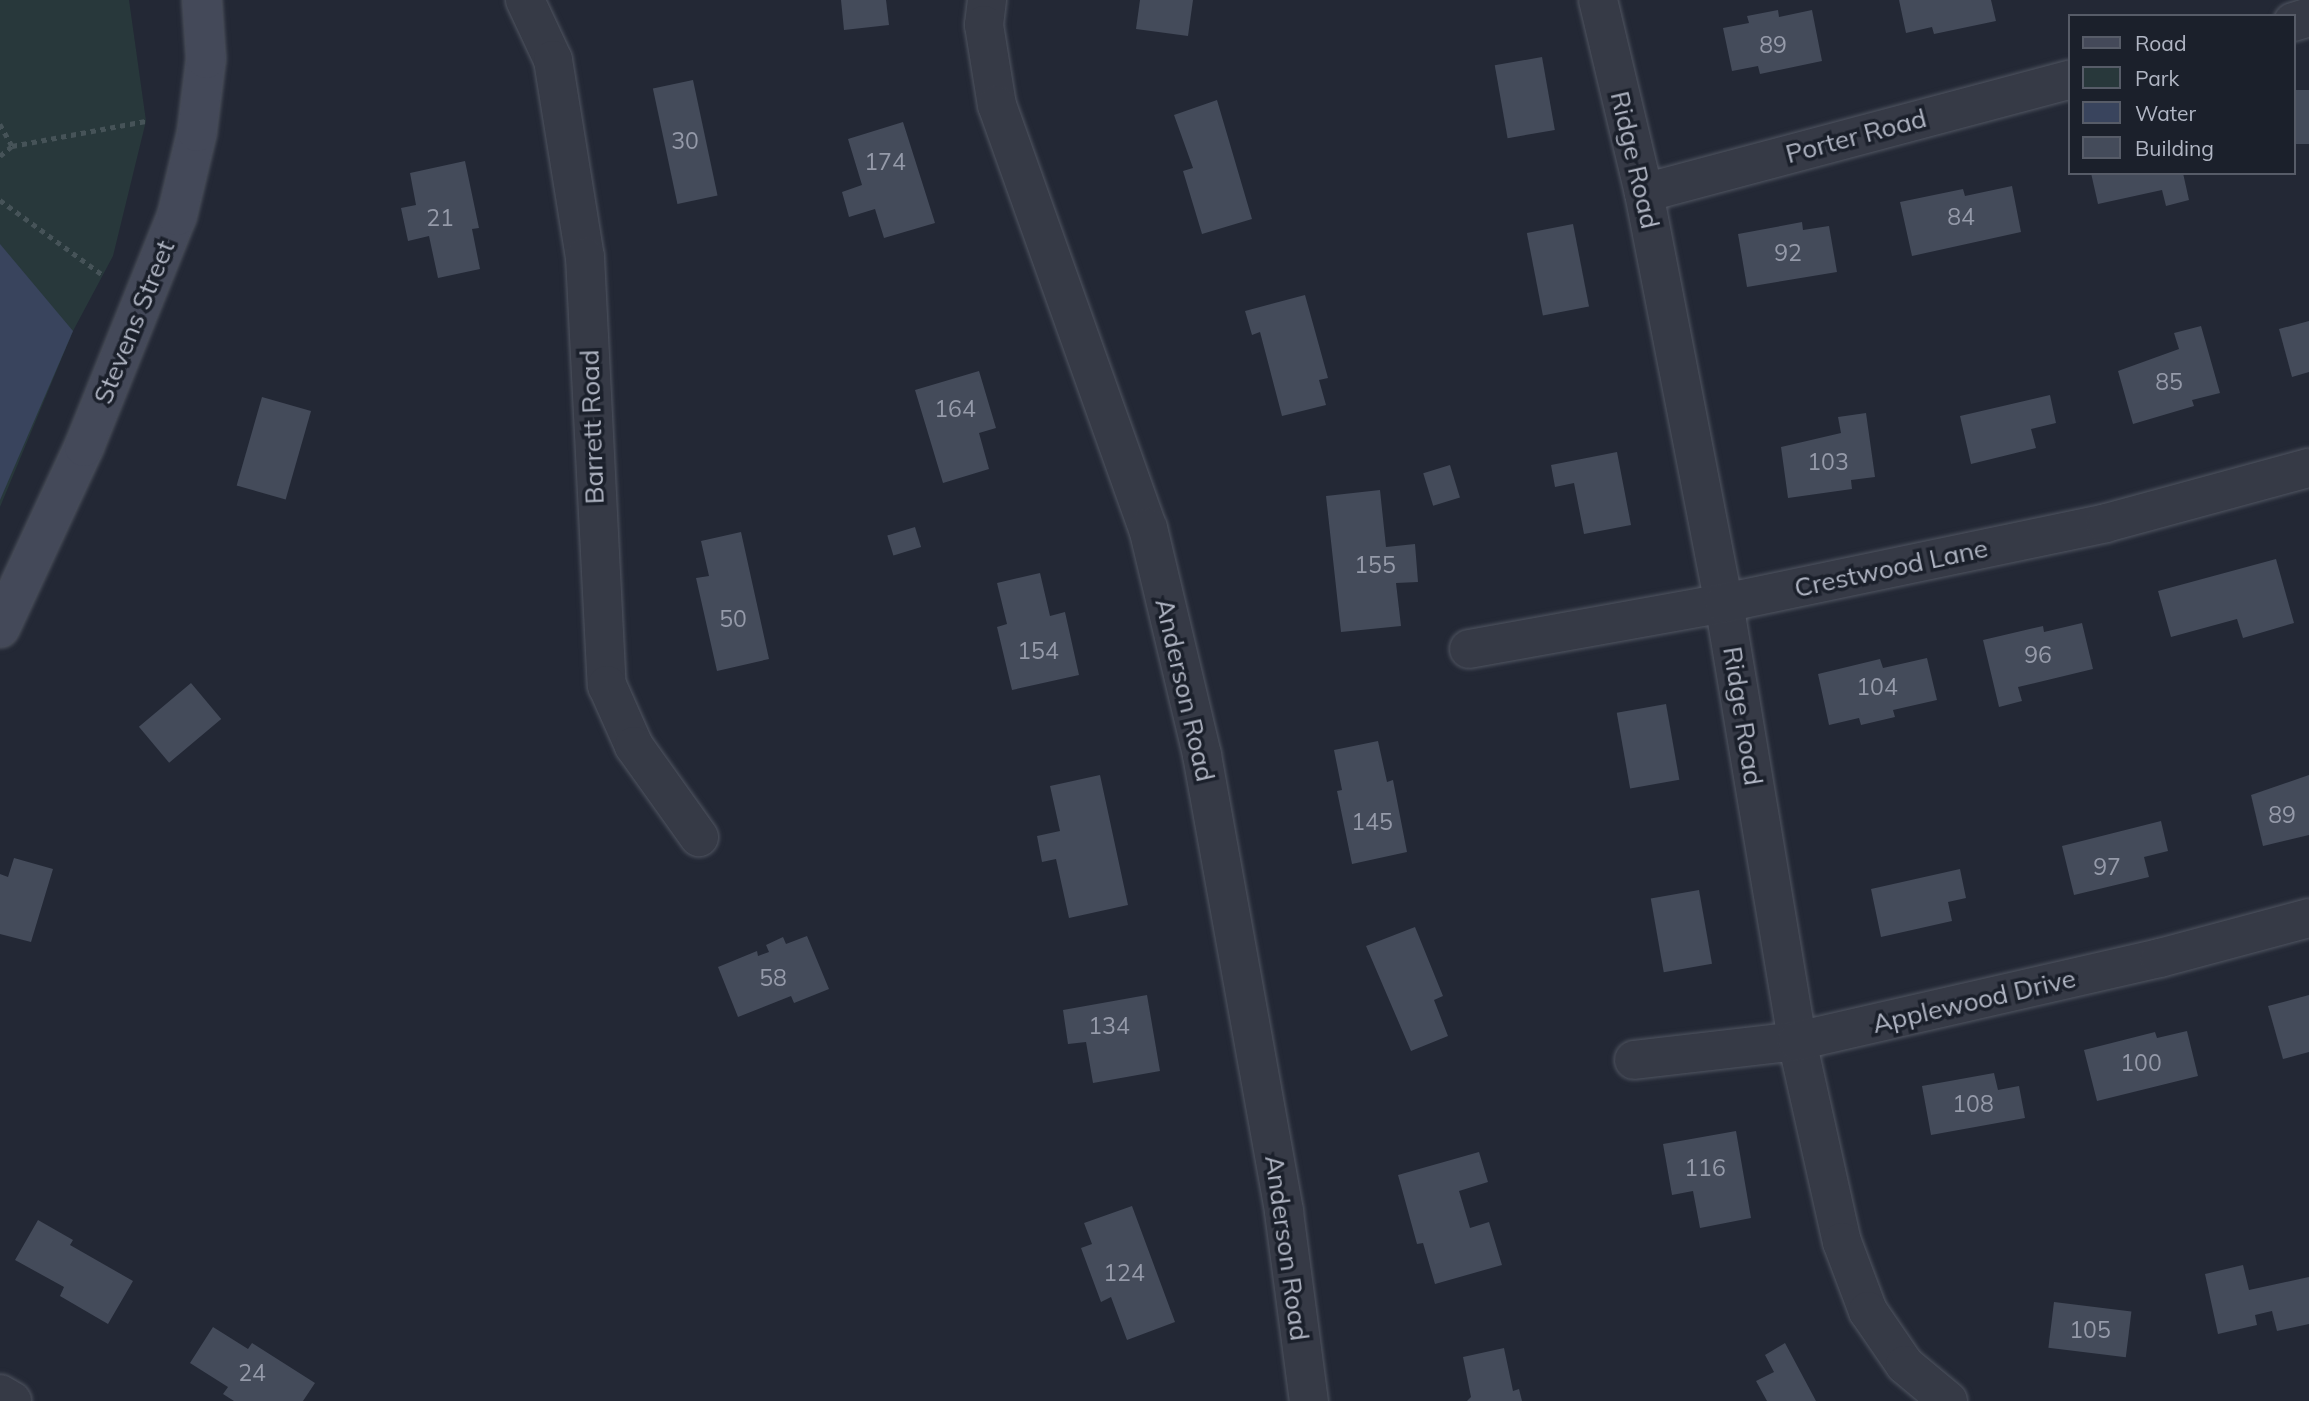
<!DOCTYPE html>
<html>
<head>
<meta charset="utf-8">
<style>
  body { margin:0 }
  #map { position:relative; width:2309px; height:1401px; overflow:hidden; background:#232835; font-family:Mulish,sans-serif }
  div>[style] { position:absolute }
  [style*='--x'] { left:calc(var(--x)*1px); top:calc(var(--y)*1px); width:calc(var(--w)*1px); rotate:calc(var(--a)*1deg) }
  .green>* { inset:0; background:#28383b }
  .water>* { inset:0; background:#39445d }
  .building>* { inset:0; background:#444b5a; transform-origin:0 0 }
  .path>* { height:4.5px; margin-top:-2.25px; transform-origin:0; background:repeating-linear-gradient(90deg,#465358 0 5px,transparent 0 10px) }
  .roads { filter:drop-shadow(0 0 2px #505561) drop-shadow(0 0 2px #505561) }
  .street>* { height:38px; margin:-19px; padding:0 19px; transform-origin:19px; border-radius:19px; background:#363a46 }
  .secondary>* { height:38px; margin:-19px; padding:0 19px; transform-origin:19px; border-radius:19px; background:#444959 }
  span { translate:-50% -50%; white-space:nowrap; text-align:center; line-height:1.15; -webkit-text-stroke:7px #1b202b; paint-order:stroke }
  .number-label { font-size:23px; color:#959aa9 }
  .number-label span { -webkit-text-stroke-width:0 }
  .street-label { font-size:26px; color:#b0b5c3 }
  .legend { position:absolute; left:2068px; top:14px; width:228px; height:161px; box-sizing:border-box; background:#1b202b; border:2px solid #575c68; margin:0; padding:9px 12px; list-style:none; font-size:21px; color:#b0b5c3 }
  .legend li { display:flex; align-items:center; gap:14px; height:35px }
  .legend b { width:35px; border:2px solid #575c68 }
</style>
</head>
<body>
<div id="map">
  <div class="green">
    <div style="clip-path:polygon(0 0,129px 0,146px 121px,113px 256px,73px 331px,0 507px)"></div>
  </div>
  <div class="water">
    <div style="clip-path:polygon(0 244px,73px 331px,0 500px)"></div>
  </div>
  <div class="building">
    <div style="clip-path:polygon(841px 0,886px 0,889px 25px,844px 30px)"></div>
    <div style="clip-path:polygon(1140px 0,1193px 0,1188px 36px,1136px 29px)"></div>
    <div style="clip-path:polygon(1899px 0,1991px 0,1996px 21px,1934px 34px,1932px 27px,1906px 33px)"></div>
    <div style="clip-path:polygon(1778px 10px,1779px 17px,1812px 10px,1822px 61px,1760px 74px,1758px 66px,1732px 71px,1723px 28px,1749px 23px,1747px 16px)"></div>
    <div style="left:1542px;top:57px;width:74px;height:48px;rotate:80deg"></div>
    <div style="left:693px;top:80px;width:118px;height:41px;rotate:78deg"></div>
    <div style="left:2309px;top:90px;width:54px;height:16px;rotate:90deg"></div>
    <div style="clip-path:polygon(1217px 100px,1252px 219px,1202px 234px,1183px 171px,1193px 168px,1174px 115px)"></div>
    <div style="clip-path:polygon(903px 122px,935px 223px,884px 238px,875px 209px,849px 217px,842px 192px,862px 185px,848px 139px)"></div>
    <div style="clip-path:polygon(465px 161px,479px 228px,472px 229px,480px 269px,438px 278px,429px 236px,408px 241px,401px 208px,416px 205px,410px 173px)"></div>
    <div style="clip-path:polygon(2091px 173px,2183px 173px,2189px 200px,2166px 206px,2162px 190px,2098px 204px)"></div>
    <div style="clip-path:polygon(2012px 186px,2021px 232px,1912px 256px,1900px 202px,1963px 189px,1965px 196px)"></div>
    <div style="clip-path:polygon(1802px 222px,1803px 230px,1829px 226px,1837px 272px,1747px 287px,1738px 234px)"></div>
    <div style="left:1573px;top:224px;width:84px;height:47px;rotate:79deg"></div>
    <div style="clip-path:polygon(1305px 295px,1328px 378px,1319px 380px,1326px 405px,1282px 416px,1260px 332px,1252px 335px,1245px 311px)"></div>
    <div style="clip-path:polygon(2309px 321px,2309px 372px,2292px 377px,2279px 329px)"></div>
    <div style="clip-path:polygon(2201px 326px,2220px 393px,2192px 400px,2194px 406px,2133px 424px,2118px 371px,2179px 349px,2174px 333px)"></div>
    <div style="clip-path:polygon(979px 371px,996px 428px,979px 433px,989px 469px,943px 483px,915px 390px)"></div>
    <div style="clip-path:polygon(2050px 395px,2056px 423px,2031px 429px,2036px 448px,1971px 464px,1960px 416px)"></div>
    <div style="left:262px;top:397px;width:51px;height:92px;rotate:16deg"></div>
    <div style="clip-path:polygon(1866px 413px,1875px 477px,1851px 480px,1852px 489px,1788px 498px,1781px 447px,1841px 433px,1838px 417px)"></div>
    <div style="clip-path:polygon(1617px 452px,1631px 525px,1584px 534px,1574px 483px,1555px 487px,1551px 465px)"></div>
    <div style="left:1450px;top:465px;width:34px;height:28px;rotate:73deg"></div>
    <div style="clip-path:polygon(1380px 490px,1386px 547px,1415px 544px,1418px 582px,1396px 583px,1401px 626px,1341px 632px,1326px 496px)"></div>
    <div style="left:915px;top:527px;width:21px;height:29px;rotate:73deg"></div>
    <div style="clip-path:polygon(741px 532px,769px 659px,717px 671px,696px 578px,709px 576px,701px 541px)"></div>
    <div style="clip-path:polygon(2276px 559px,2294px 623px,2243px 638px,2237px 619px,2171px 637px,2158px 591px)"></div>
    <div style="clip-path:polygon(1040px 573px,1050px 616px,1065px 612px,1079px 675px,1012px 690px,997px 627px,1007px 624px,997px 583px)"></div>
    <div style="clip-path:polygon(2082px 623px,2093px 669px,2018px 687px,2022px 701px,1999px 707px,1983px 640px,2043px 626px,2044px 632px)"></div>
    <div style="clip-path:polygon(1927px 658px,1937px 700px,1893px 710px,1895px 717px,1861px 725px,1859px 718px,1829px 725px,1818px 674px,1880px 659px,1883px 668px)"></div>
    <div style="left:191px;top:683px;width:47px;height:68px;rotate:50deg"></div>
    <div style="left:1666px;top:704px;width:77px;height:50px;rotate:80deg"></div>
    <div style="clip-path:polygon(1378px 741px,1387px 782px,1393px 780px,1407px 852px,1352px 864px,1337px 791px,1342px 790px,1334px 750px)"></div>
    <div style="clip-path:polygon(1100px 775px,1128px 905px,1069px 918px,1056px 859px,1042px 862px,1037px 836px,1060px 831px,1050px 786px)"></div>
    <div style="clip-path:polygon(2309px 775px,2309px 835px,2263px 846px,2251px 795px)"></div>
    <div style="clip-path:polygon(2161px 821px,2168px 851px,2144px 857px,2149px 877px,2074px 895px,2062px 846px)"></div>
    <div style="clip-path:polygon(14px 858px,53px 869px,31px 942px,0 934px,0 874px,8px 877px)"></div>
    <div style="clip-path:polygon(1960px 869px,1966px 898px,1948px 902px,1952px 921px,1881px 937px,1871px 889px)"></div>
    <div style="left:1699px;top:890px;width:75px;height:49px;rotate:80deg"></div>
    <div style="clip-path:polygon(1415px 927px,1443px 996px,1434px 1000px,1448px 1036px,1411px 1051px,1366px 946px)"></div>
    <div style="clip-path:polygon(807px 936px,829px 989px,794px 1003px,791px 996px,738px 1017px,718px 967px,757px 951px,758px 956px,769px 952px,766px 945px,783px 937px,786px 944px)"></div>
    <div style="clip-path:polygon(1147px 995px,1160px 1071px,1093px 1083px,1086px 1042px,1068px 1044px,1063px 1010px)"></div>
    <div style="clip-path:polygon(2309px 995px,2309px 1052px,2283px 1059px,2268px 1006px)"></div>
    <div style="clip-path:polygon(2187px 1031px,2198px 1076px,2097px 1101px,2084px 1050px,2155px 1032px,2157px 1038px)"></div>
    <div style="clip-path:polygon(1994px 1073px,1998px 1090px,2019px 1086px,2025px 1118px,1931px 1135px,1922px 1086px)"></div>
    <div style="clip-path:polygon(1736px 1131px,1751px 1218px,1700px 1228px,1693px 1191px,1672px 1195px,1663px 1144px)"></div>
    <div style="clip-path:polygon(1479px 1152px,1488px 1182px,1459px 1191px,1470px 1228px,1489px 1222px,1502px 1265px,1435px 1284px,1423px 1243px,1417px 1244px,1398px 1175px)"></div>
    <div style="clip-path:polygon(1132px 1206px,1175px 1322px,1127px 1340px,1111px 1297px,1101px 1302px,1081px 1248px,1092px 1244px,1084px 1223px)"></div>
    <div style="clip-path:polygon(38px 1220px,73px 1240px,70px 1245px,133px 1281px,108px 1324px,60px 1296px,64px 1287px,15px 1260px)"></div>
    <div style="clip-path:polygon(2243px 1265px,2249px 1290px,2309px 1277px,2309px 1324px,2277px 1331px,2272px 1311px,2255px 1315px,2257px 1325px,2218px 1334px,2205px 1274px)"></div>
    <div style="left:2054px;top:1302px;width:78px;height:46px;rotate:7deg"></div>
    <div style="clip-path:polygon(213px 1327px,248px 1349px,252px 1343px,315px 1383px,303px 1401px,234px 1401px,223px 1394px,228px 1387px,190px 1363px)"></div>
    <div style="clip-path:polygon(1785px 1343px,1816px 1401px,1767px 1401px,1756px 1381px,1774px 1372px,1765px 1355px)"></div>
    <div style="clip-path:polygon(1504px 1348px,1513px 1391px,1519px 1389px,1522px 1401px,1467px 1401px,1471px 1397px,1463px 1357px)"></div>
  </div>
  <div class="path">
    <div style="--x:0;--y:124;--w:25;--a:61"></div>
    <div style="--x:12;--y:146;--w:136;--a:-10.6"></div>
    <div style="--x:0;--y:156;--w:16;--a:-40"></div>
    <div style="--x:0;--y:200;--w:127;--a:36.1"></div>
  </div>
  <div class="roads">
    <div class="street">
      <div style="--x:525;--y:0;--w:66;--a:65"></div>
      <div style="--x:553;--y:60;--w:200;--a:80.8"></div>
      <div style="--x:585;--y:257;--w:429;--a:87.1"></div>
      <div style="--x:607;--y:685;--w:67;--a:66.1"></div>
      <div style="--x:634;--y:746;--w:112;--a:54.5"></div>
      <div style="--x:987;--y:0;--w:25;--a:97"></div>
      <div style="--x:984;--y:25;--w:81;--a:80.8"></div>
      <div style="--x:997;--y:105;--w:449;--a:70.4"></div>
      <div style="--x:1148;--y:528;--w:233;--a:76.6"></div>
      <div style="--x:1202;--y:755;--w:464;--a:79.8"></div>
      <div style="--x:1284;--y:1212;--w:191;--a:82.5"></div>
      <div style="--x:1598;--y:0;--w:198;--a:76.6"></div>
      <div style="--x:1644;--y:193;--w:418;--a:79"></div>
      <div style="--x:1724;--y:603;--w:444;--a:80.5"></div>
      <div style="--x:1797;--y:1041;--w:206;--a:77.4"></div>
      <div style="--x:1842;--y:1242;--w:74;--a:69.4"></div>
      <div style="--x:1868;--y:1311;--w:65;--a:55.6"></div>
      <div style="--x:1905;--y:1365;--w:56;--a:39.9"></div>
      <div style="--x:2293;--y:22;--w:17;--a:-17"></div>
      <div style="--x:1644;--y:193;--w:440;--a:-14.9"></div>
      <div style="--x:1469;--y:649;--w:259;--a:-10.2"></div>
      <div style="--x:1724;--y:603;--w:390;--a:-11.8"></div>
      <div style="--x:2106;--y:523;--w:210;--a:-15.2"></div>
      <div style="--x:1634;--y:1060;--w:164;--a:-6.6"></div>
      <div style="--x:1797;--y:1041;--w:372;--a:-12.9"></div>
      <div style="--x:2160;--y:958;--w:154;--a:-15"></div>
      <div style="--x:0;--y:1394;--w:14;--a:30"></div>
    </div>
    <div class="secondary">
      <div style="--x:0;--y:628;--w:200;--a:-65.1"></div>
      <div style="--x:84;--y:447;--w:249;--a:-68.1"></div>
      <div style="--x:177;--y:216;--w:86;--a:-76.6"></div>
      <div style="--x:197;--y:132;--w:74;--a:-83"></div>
      <div style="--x:206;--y:59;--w:59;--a:-93.9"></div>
    </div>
  </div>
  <div class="number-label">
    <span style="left:1773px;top:45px">89</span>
    <span style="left:685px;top:141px">30</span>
    <span style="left:885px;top:162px">174</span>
    <span style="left:1961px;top:217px">84</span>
    <span style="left:440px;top:218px">21</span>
    <span style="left:1788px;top:253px">92</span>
    <span style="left:2169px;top:382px">85</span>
    <span style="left:955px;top:409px">164</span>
    <span style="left:1828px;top:462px">103</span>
    <span style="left:1375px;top:565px">155</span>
    <span style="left:733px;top:619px">50</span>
    <span style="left:1038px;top:651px">154</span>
    <span style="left:2038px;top:655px">96</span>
    <span style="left:1877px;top:687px">104</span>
    <span style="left:2282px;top:815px">89</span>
    <span style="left:1372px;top:822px">145</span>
    <span style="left:2107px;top:867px">97</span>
    <span style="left:773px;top:978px">58</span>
    <span style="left:1109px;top:1026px">134</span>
    <span style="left:2141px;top:1063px">100</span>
    <span style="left:1973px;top:1104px">108</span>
    <span style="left:1705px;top:1168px">116</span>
    <span style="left:1124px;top:1273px">124</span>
    <span style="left:2090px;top:1330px">105</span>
    <span style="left:252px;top:1373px">24</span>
  </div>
  <div class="street-label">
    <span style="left:1856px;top:136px;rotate:-15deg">Porter Road</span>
    <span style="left:1635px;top:160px;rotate:77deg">Ridge Road</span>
    <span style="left:134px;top:322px;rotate:-68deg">Stevens Street</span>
    <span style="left:592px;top:427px;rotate:-92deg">Barrett Road</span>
    <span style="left:1891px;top:568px;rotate:-12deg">Crestwood Lane</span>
    <span style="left:1185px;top:690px;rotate:77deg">Anderson Road</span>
    <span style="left:1743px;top:716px;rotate:81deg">Ridge Road</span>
    <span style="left:1974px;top:1001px;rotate:-13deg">Applewood Drive</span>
    <span style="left:1287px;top:1248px;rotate:82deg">Anderson Road</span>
  </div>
  <ul class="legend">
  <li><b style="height:9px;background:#444959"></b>Road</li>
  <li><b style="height:19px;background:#28383b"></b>Park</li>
  <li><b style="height:19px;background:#39445d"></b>Water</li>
  <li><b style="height:19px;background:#444b5a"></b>Building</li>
  </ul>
</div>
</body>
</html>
